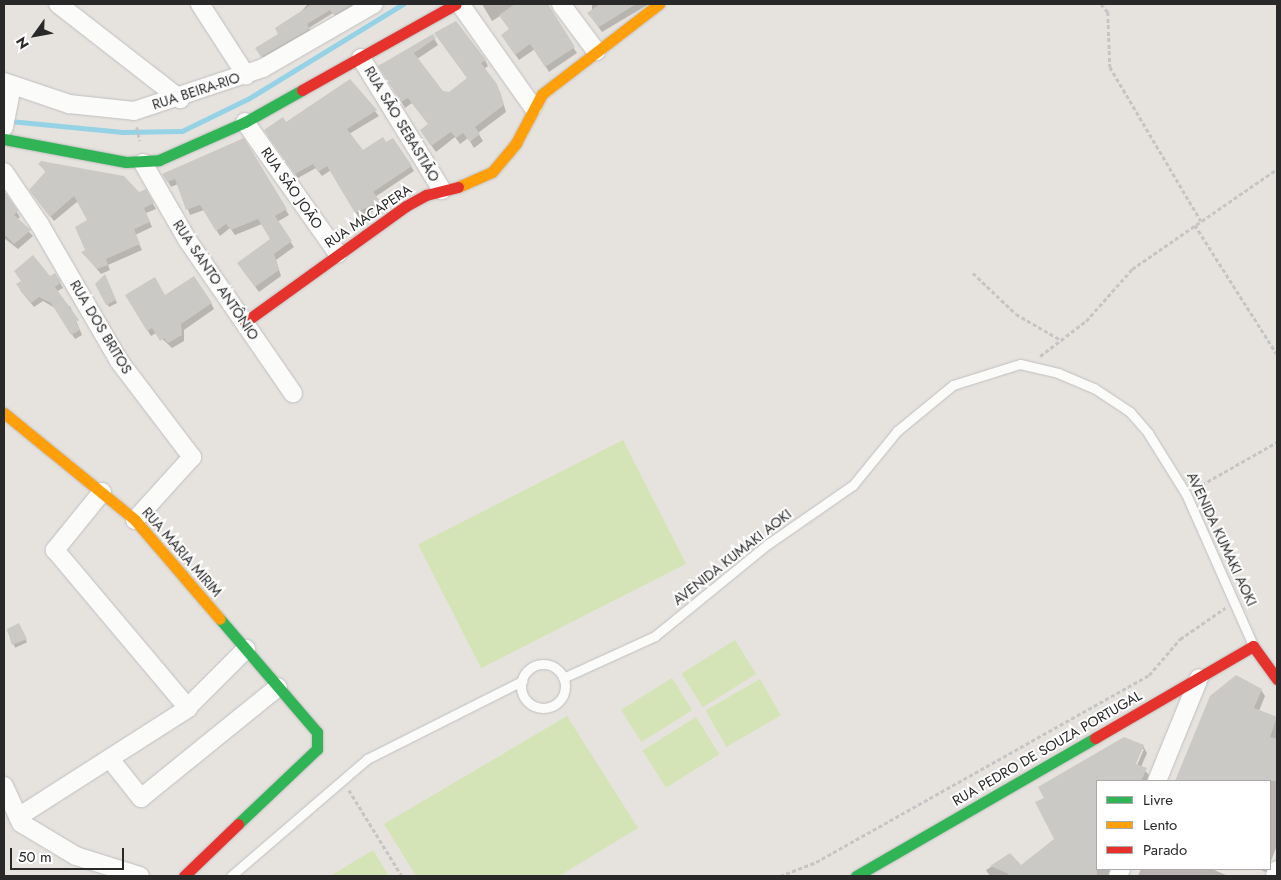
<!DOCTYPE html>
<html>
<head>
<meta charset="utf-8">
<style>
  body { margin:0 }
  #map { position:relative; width:1281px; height:880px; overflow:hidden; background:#e6e3de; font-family:Jost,sans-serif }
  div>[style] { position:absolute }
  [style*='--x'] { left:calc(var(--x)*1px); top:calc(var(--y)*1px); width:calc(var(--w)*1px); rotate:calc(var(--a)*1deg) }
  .pitch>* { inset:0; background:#d4e4b6; transform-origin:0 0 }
  .shadow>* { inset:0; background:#0003; transform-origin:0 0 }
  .stream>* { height:4.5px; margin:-2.25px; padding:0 2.25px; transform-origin:2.25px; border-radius:2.25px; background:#96d2e5 }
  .building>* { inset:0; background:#cbc9c5 }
  .path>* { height:2.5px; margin-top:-1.25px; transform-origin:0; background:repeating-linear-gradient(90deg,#c6c5c5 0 4px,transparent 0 6.5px) }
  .roads { filter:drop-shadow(0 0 1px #c0bfc0) drop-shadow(0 0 1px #c0bfc0) }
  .lane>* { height:9px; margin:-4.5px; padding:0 4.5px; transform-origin:4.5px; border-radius:4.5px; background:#fbfbfa }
  .lane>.ring { margin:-4.5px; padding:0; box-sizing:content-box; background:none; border:9px solid #fbfbfa; border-radius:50% }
  .street>* { height:18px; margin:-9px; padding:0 9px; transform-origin:9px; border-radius:9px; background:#fbfbfa }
  .fast>* { height:11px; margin:-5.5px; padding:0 5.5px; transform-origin:5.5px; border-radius:5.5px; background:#30b455 }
  .slow>* { height:11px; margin:-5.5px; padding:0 5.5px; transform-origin:5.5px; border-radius:5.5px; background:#ff9f0a }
  .jam>* { height:11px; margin:-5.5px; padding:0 5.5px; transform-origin:5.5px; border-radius:5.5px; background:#e5322d }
  span { translate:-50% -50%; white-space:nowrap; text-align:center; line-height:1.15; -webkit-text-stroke:4px #fff; paint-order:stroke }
  .street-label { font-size:14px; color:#292929 }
  .frame { position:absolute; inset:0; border:5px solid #292929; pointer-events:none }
  .legend { position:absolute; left:1096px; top:780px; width:175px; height:90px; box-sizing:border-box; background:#fff; border:1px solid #a9a9a9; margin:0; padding:6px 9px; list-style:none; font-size:15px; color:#292929 }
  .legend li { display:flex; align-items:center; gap:10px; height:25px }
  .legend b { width:25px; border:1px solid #a9a9a9 }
  .north { position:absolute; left:10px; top:10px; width:50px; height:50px; -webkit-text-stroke:4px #fff; paint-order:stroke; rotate:238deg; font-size:14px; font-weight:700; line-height:20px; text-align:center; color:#292929 }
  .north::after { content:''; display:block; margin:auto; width:18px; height:22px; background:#292929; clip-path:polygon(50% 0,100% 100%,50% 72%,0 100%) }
  .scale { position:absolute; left:10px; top:848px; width:114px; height:22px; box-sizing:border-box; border:2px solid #292929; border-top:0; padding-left:6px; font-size:15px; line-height:18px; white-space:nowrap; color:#292929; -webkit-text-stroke:4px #fff; paint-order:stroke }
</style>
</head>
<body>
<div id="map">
  <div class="pitch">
    <div style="left:623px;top:440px;width:139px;height:230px;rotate:63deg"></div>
    <div style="left:735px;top:640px;width:40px;height:63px;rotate:58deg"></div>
    <div style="left:672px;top:678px;width:38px;height:60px;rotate:58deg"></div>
    <div style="left:760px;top:679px;width:42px;height:63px;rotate:60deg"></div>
    <div style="clip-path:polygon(567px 716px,638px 828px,559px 876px,416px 876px,384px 824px)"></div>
    <div style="left:696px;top:717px;width:44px;height:63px;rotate:58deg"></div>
    <div style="clip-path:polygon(373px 850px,389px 876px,330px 876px)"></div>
  </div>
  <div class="shadow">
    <div style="clip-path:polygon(308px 4px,351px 4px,354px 8px,337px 18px,333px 13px,309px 28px,311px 33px,264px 60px,257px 48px,280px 34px)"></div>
    <div style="clip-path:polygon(482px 4px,544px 4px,577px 53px,549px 72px,535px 49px,519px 60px,506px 41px,510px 30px,500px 16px,492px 21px)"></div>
    <div style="clip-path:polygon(592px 4px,649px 4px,602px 32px,592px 18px)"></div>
    <div style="clip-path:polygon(432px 35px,438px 45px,417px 59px,442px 92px,449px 93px,468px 79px,439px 39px,485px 60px,488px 66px,484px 69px,500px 92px,506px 112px,478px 133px,483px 141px,474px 148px,468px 138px,460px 144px,455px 137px,436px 152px,421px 131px,429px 125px,412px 103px,405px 108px,380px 66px)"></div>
    <div style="clip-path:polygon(350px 81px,379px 116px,349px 134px,362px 152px,411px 166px,414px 171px,375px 197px,382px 208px,359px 218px,331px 170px,322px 176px,316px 168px,298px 178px,268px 136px)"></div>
    <div style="clip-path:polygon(243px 140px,289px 215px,277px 222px,294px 247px,276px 260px,281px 276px,259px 292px,242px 269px,271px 240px,262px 224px,235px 235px,230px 228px,220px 236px,204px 210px,190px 215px,178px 184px,171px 187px,164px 174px)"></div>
    <div style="clip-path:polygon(39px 164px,138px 194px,145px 191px,156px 209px,146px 213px,152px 227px,135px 235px,142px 250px,108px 265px,110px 270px,101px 274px,83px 252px,87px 250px,89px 220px,78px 201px,54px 221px,34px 195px,46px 172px)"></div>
    <div style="clip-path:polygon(4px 193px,20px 217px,17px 220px,33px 236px,18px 249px,4px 238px)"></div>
    <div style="clip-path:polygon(55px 274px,63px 288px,56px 292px,66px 308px,70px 306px,82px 335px,75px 339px,55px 308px,43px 301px,34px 307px,20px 290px)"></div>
    <div style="clip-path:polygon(106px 278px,117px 303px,109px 307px,96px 285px)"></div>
    <div style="clip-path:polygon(126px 296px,165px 297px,211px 303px,214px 309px,184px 330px,184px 341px,172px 348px,156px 333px,151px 336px)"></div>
    <div style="left:19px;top:625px;width:19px;height:13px;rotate:65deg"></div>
    <div style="clip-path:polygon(1261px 690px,1265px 696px,1259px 711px,1277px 718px,1277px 845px,1270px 864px,1270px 781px,1176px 781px,1211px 697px)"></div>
    <div style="clip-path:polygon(evenodd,1143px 746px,1147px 753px,1141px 767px,1149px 775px,1147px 781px,1097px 781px,1097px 869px,1111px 869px,1108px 876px,990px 876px,986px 870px,1010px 855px,1021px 867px,1055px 839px,1037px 803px,1143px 746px,1141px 749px,1144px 749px,1135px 770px,1133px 769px,1141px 749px)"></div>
    <div style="clip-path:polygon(1141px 869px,1212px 869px,1228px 876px,1138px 876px)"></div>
    <div style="clip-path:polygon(1258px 869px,1268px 869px,1266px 872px)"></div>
  </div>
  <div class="stream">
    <div style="--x:10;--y:121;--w:113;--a:5.6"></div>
    <div style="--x:122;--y:132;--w:60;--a:-1"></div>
    <div style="--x:182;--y:131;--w:73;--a:-25.9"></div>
    <div style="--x:248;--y:99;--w:182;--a:-31.5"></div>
  </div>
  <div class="building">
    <div style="clip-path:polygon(312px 4px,353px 4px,334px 15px,330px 10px,307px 24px,310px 29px,261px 57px,255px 48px,278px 34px,275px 28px)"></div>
    <div style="clip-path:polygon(515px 4px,548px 4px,575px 47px,545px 67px,530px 44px,515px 55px,501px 35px,509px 29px,499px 15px)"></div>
    <div style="clip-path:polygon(600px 4px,636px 4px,599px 27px,587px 13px)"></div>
    <div style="clip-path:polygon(456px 21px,486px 60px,481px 63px,497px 84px,504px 105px,475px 127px,480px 134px,470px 142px,463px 133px,456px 138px,451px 132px,431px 146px,420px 130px,428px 124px,408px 98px,401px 102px,378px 66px,433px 34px,436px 38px,414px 53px,443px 91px,449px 92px,467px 78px,434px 33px)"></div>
    <div style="clip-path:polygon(350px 79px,377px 110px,347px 129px,363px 150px,383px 137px,386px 142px,393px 138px,412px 166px,373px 192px,381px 202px,355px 213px,327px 166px,318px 172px,313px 164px,295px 174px,264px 130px,283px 117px,286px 122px)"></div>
    <div style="clip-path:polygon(244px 138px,287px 209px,275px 216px,292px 241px,274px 254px,279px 270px,255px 287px,237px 263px,270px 239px,258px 219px,231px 230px,226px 224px,216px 231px,200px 205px,186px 210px,175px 179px,167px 182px,162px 174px)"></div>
    <div style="clip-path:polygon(41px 161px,124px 176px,139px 192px,146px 189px,154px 203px,144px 208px,150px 222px,134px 229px,140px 244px,106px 259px,108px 265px,97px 269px,81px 252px,85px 250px,75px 227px,87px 220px,74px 196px,50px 217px,29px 190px,46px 171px,38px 164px)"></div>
    <div style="clip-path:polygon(4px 191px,18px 211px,14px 215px,31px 230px,14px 244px,4px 234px)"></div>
    <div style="clip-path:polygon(33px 255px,50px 276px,55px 273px,61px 282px,55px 287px,79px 320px,76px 322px,80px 330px,71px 335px,51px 303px,39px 297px,31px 303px,16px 284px,21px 281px,14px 271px)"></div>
    <div style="clip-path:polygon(105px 274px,116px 300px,106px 305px,95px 284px)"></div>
    <div style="clip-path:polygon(194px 276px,212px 303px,181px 324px,182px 335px,168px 343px,164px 338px,160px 341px,152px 328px,147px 331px,125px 295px,155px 277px,165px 295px)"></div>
    <div style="clip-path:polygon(19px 623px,27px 639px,12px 645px,7px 629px)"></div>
    <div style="clip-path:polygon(1236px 675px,1262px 689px,1254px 708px,1277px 717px,1270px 737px,1277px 739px,1277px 781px,1175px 781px,1210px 696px)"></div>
    <div style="clip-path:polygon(1124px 737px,1144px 745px,1136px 764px,1147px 768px,1141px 781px,1097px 781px,1097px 876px,1006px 876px,1009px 874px,990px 866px,1010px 853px,1021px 865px,1054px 839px,1035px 802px,1044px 798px,1038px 787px)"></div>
  </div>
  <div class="path">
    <div style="--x:1101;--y:4;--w:11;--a:49"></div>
    <div style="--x:1108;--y:12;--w:55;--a:87.9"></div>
    <div style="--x:1110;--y:67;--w:179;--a:59.4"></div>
    <div style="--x:137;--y:127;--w:14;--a:78"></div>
    <div style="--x:1195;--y:225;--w:153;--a:57.6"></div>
    <div style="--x:973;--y:273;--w:59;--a:43.6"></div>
    <div style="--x:1016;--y:314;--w:52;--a:30"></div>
    <div style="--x:1040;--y:356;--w:58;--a:-37.3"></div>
    <div style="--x:1086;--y:321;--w:69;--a:-48.5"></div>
    <div style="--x:1132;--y:269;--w:176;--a:-34.6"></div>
    <div style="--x:1196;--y:488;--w:93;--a:-29.6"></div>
    <div style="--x:349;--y:790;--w:101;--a:58.4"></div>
    <div style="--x:780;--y:876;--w:39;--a:-21"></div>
    <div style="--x:816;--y:862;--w:382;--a:-29.3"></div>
    <div style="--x:1149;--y:675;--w:48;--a:-49.3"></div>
    <div style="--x:1180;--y:639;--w:55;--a:-34.6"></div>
  </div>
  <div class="roads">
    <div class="lane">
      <div class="ring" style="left:521px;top:664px;width:35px;height:35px"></div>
      <div style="--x:563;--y:678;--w:101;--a:-24.5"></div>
      <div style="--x:655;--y:636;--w:146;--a:-39.2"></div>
      <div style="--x:768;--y:544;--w:103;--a:-34.8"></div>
      <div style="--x:853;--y:485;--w:70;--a:-50.8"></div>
      <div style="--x:897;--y:431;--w:72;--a:-39.4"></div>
      <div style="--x:953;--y:385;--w:70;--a:-17.4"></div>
      <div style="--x:1020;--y:364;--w:39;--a:13"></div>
      <div style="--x:1058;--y:373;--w:39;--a:23"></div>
      <div style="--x:1094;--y:388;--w:43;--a:33.7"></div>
      <div style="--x:1130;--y:412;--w:28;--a:49"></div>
      <div style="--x:1148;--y:433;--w:72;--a:58.1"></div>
      <div style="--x:1186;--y:494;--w:165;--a:66.1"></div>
      <div style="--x:231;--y:876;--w:179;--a:-40.7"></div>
      <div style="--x:367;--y:759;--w:174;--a:-26.7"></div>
    </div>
    <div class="street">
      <div style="--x:58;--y:4;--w:155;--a:37.9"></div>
      <div style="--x:200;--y:4;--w:85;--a:57.1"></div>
      <div style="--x:460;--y:4;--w:126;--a:54.7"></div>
      <div style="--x:561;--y:4;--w:59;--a:53.3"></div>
      <div style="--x:361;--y:58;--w:155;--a:58.5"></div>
      <div style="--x:4;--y:82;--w:69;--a:18.7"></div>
      <div style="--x:69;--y:104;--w:65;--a:6.1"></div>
      <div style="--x:134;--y:111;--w:136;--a:-18.4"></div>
      <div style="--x:263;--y:68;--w:128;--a:-30"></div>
      <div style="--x:245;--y:122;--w:161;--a:54.8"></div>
      <div style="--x:4;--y:127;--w:42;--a:-79"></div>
      <div style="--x:143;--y:163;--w:90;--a:60"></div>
      <div style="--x:188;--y:241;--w:185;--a:55.4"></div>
      <div style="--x:4;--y:172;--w:64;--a:55.8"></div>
      <div style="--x:40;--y:225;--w:157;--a:59.8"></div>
      <div style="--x:119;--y:361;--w:121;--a:52.8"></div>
      <div style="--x:192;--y:457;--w:85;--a:132.1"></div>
      <div style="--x:102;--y:492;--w:75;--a:129"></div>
      <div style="--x:55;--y:550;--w:207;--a:49.9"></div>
      <div style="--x:110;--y:759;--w:50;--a:51.5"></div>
      <div style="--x:141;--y:798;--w:176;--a:-39"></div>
      <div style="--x:1157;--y:781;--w:111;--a:-67.8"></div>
      <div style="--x:4;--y:786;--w:41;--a:65.3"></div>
      <div style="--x:21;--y:823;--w:64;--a:31"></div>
      <div style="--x:76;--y:856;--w:67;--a:17.4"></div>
      <div style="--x:18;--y:817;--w:197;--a:-32.6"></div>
      <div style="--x:184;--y:711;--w:88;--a:-45"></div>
      <div style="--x:1118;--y:876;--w:8;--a:-67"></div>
      <div style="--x:1275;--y:876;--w:6;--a:-72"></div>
    </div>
    <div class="fast">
      <div style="--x:4;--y:139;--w:124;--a:10.7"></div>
      <div style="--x:126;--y:162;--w:33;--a:-3"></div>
      <div style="--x:159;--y:160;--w:94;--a:-23.8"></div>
      <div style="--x:245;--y:122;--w:65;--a:-29.3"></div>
      <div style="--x:220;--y:619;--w:149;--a:49.4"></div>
      <div style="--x:317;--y:732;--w:17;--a:90"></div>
      <div style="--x:317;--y:749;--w:109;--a:136.5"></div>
      <div style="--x:856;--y:876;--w:276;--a:-30"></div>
    </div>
    <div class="slow">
      <div style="--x:458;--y:187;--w:37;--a:-24"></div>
      <div style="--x:492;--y:172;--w:38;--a:-50"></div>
      <div style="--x:516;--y:143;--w:55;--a:-62"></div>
      <div style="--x:542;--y:94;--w:148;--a:-37.6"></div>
      <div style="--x:4;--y:413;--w:169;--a:39.2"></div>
      <div style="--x:135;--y:520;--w:130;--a:49.4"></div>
    </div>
    <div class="jam">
      <div style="--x:302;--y:90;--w:176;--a:-29.2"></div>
      <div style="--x:245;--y:322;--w:198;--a:-35.8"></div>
      <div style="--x:406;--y:206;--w:23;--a:-29"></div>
      <div style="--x:426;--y:195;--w:33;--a:-14"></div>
      <div style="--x:1095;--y:738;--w:183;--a:-30.2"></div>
      <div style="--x:1253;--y:646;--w:41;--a:54"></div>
      <div style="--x:184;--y:876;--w:75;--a:-43.9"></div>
    </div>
  </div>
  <div class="street-label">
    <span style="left:196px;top:91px;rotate:-18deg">RUA BEIRA-RIO</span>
    <span style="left:402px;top:124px;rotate:59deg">RUA SÃO SEBASTIÃO</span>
    <span style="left:292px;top:188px;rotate:55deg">RUA SÃO JOÃO</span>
    <span style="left:368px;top:216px;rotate:-34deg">RUA MACAPERA</span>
    <span style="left:216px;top:280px;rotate:56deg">RUA SANTO ANTÔNIO</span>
    <span style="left:101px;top:327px;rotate:59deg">RUA DOS BRITOS</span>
    <span style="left:1222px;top:539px;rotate:65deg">AVENIDA KUMAKI AOKI</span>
    <span style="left:182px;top:552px;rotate:49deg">RUA MARIA MIRIM</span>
    <span style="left:732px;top:557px;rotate:-38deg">AVENIDA KUMAKI AOKI</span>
    <span style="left:1047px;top:748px;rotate:-30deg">RUA PEDRO DE SOUZA PORTUGAL</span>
  </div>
  <div class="frame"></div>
  <ul class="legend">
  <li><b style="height:6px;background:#30b455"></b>Livre</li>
  <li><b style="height:6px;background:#ff9f0a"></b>Lento</li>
  <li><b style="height:6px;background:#e5322d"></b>Parado</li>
  </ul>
  <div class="north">N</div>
  <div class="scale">50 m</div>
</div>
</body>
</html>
